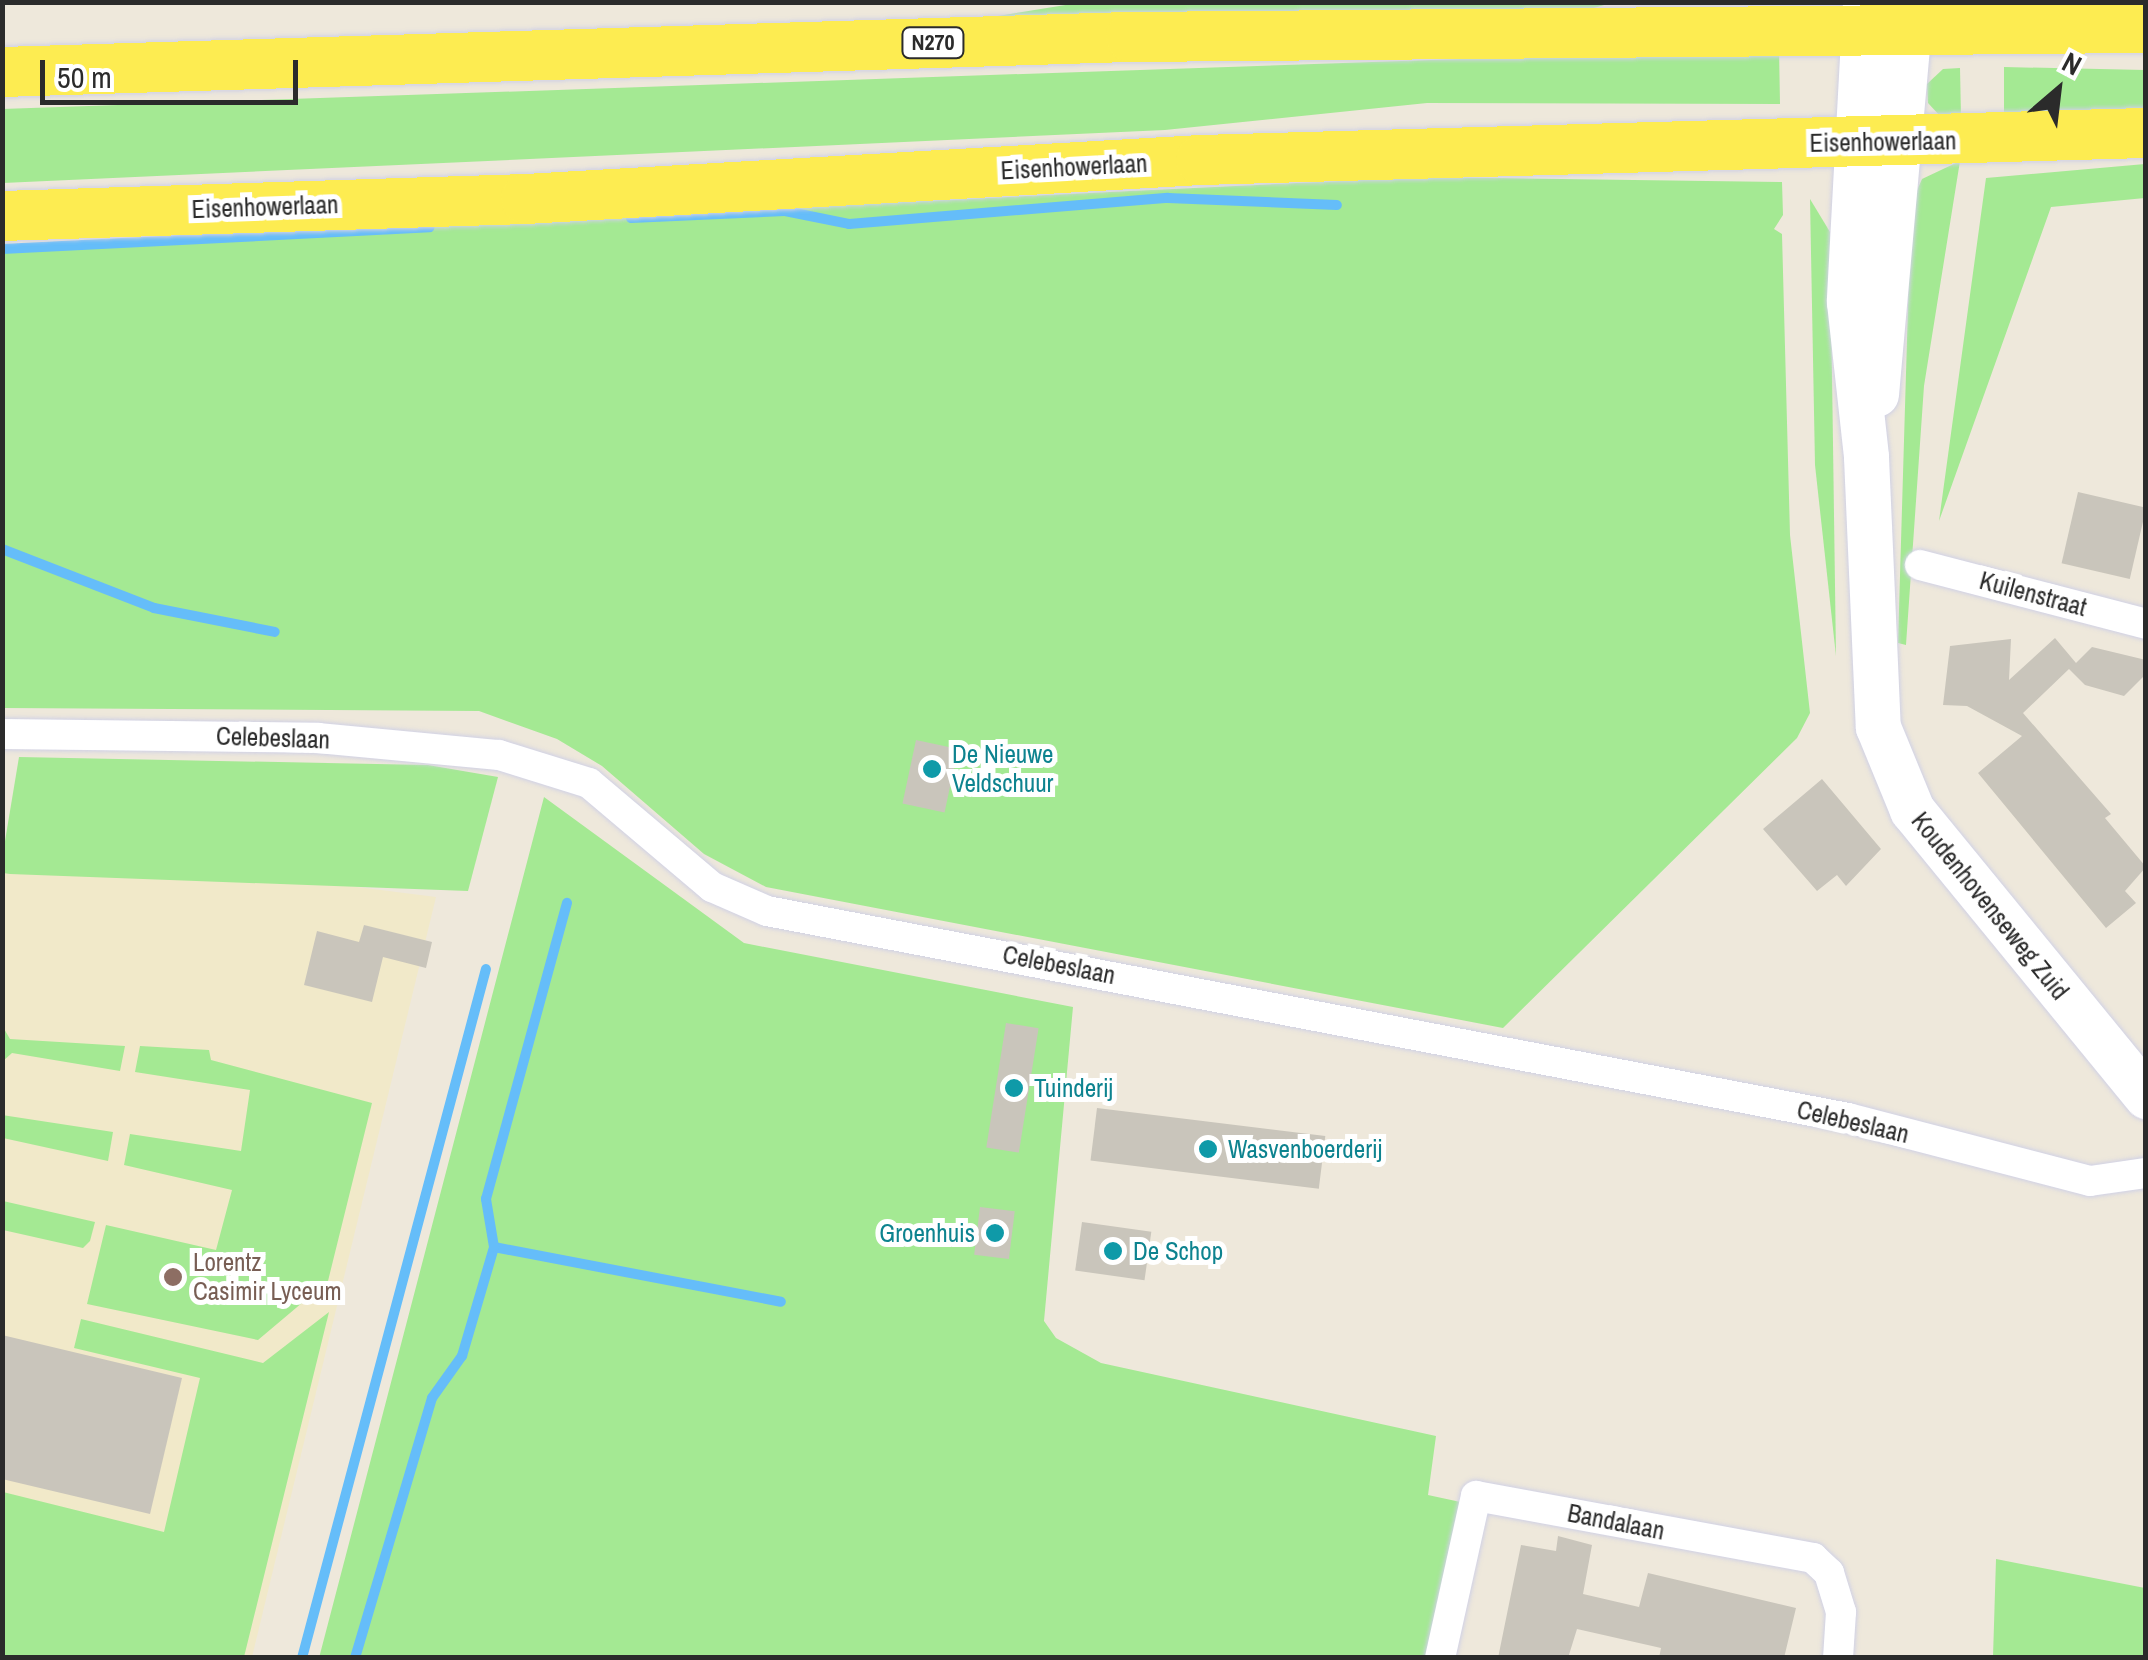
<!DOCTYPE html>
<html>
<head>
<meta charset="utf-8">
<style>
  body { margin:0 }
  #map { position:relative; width:2148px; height:1660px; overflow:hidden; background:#eee8db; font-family:"Archivo Narrow",sans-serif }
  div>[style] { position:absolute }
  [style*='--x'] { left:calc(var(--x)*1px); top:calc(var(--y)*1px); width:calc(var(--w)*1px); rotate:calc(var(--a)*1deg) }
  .education>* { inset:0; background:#f1e9c9 }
  .green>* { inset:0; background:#a4e993 }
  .stream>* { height:10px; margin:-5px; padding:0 5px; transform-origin:5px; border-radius:5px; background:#65bdf9 }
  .building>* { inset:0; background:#c9c5bb; transform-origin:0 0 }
  .roads { filter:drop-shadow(0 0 2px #d0d1e5) drop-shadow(0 0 2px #d0d1e5) }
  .street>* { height:30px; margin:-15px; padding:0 15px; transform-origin:15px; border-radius:15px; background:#fff }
  .secondary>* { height:45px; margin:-22.5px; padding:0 22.5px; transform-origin:22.5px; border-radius:22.5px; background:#fff }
  .primary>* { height:50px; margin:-25px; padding:0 25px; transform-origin:25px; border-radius:25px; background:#fdec51 }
  .dots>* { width:28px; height:28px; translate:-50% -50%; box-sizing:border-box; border:5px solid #fff; border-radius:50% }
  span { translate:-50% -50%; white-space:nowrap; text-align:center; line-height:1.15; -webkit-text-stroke:10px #fff; paint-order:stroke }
  .shield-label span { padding:2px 8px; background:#fff; border:2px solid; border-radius:8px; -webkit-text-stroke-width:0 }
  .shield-label { font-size:22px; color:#2b2b2b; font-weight:700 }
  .street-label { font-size:25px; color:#2b2b2b }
  .culture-label { font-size:25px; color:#0d838f }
  .left { translate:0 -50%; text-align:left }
  .right { translate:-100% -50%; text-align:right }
  .education-label { font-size:25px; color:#785e54 }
  .frame { position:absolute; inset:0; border:5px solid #2b2b2b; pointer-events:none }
  .north { position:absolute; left:2008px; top:40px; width:100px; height:100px; -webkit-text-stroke:8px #fff; paint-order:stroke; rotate:28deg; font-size:28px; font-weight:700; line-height:40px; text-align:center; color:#2b2b2b }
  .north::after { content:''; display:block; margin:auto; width:35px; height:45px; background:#2b2b2b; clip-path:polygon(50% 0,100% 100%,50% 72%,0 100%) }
  .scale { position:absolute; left:40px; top:60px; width:258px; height:45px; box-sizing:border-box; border:5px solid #2b2b2b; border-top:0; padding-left:12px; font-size:30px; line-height:35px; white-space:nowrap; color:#2b2b2b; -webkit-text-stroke:8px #fff; paint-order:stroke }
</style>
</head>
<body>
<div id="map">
  <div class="education">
    <div style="clip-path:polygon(3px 842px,436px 897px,252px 1657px,3px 1658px)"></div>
  </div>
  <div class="green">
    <div style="clip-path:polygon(1084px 2px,1611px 3px,1570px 15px,923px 28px)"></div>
    <div style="clip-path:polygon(1779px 48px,1780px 104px,1427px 103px,1165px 130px,3px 183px,2px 109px)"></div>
    <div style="clip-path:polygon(2004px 67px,2145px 70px,2145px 114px,2004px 119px)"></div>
    <div style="clip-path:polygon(1960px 68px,1961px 117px,1941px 117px,1928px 103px,1927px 84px,1943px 69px)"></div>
    <div style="clip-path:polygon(1960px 161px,1924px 386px,1906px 645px,1898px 643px,1911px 204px,1922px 179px)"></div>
    <div style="clip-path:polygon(2145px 164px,2145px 198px,2051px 207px,1939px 521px,1986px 178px)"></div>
    <div style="clip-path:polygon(1424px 177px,1782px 182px,1783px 215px,1774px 229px,1782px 234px,1790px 535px,1810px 713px,1797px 738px,1503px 1028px,766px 887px,704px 854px,602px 766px,557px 739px,479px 711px,3px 708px,2px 245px)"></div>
    <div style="clip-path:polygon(1810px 199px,1830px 232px,1836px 656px,1815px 465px)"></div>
    <div style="clip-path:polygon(19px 757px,428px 765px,498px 777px,468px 891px,10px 874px,3px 873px,3px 853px)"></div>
    <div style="clip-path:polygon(544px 797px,744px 943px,1073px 1007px,1044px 1321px,1056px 1338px,1101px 1363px,1436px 1436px,1428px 1495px,1465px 1503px,1428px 1657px,319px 1658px)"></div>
    <div style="clip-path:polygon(3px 1027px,10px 1039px,125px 1046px,120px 1071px,12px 1053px,3px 1061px)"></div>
    <div style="clip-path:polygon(140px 1046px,209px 1050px,211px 1060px,372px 1103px,328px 1281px,258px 1340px,87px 1304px,106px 1225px,216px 1250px,232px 1190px,124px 1165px,130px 1134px,241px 1151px,250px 1090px,135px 1072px)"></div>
    <div style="clip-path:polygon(2px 1115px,113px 1132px,108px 1161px,3px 1138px)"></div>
    <div style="clip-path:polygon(3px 1201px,95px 1222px,90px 1241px,83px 1248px,3px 1230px)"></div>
    <div style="clip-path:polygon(329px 1312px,244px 1657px,3px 1657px,3px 1492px,164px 1532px,200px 1378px,74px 1348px,81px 1319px,263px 1363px)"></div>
    <div style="clip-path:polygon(1996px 1559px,2145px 1588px,2145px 1657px,1993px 1657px)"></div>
  </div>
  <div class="stream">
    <div style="--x:631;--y:218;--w:154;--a:-2.6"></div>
    <div style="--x:785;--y:211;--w:65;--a:11.5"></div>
    <div style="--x:849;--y:224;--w:320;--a:-4.7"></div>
    <div style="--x:1168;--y:198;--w:169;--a:2.4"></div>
    <div style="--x:2;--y:249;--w:428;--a:-2.9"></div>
    <div style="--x:2;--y:549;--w:163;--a:21.2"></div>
    <div style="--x:154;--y:608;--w:123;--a:11.2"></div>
    <div style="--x:494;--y:1247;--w:292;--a:10.8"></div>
    <div style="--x:302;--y:1658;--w:713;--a:-75.05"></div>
    <div style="--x:355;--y:1658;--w:271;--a:-73.5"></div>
    <div style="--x:432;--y:1398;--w:52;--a:-54.5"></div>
    <div style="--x:462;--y:1356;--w:114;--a:-73.6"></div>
    <div style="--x:494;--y:1247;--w:49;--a:-99.5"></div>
    <div style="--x:486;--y:1199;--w:307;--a:-74.7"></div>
  </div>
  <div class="building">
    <div style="left:2078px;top:492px;width:70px;height:73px;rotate:13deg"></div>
    <div style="clip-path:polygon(2055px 638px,2076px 663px,2092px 647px,2146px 660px,2146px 674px,2124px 696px,2085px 685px,2069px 669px,2023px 713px,2111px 814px,2105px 818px,2146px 867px,2125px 891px,2136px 903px,2106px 928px,1978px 773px,2022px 736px,1967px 706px,1943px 705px,1950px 646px,2011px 639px,2009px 680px)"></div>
    <div style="left:916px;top:740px;width:43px;height:65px;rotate:12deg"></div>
    <div style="clip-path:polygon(1822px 779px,1881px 849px,1846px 886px,1837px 875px,1817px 891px,1763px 829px)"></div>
    <div style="clip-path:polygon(364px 925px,432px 942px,426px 968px,383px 957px,372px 1002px,304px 985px,317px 931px,359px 942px)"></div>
    <div style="left:1006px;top:1023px;width:33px;height:126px;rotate:9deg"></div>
    <div style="left:1097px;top:1108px;width:230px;height:53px;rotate:7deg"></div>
    <div style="left:980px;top:1207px;width:35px;height:48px;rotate:7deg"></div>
    <div style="left:1082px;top:1222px;width:70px;height:49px;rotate:8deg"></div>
    <div style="clip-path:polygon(2px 1335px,182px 1378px,150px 1514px,2px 1479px)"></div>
    <div style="clip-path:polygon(1558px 1536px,1592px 1545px,1583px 1594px,1639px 1607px,1648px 1573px,1796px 1608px,1784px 1658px,1659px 1658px,1661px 1648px,1577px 1629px,1568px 1658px,1498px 1658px,1521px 1545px,1556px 1551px)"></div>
  </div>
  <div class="roads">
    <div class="street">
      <div style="--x:1920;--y:565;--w:234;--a:14.6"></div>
      <div style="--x:2;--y:734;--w:316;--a:0.7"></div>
      <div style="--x:318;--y:738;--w:182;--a:5.4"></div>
      <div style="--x:499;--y:755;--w:94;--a:17.3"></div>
      <div style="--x:589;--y:783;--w:161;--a:40.2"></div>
      <div style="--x:712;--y:887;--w:60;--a:23.6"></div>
      <div style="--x:767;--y:911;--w:1101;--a:10.84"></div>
      <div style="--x:1848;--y:1118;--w:250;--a:14.6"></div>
      <div style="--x:2090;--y:1181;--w:57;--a:-8.1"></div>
      <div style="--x:1440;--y:1658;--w:166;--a:-77.5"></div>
      <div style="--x:1476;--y:1496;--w:343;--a:10.4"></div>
      <div style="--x:1813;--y:1558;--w:22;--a:43"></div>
      <div style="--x:1829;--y:1573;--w:41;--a:72.9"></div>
      <div style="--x:1841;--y:1612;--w:46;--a:93.7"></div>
    </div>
    <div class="secondary">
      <div style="--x:1865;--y:2;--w:300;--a:93.1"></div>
      <div style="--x:1849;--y:302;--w:156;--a:83.7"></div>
      <div style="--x:1866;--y:457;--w:270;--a:87.5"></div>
      <div style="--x:1878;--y:727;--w:90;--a:67.7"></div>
      <div style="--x:1912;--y:810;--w:370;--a:50.7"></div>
      <div style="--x:1876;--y:394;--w:394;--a:-84.9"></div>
    </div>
    <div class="primary">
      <div style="--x:2;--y:72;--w:1130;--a:-1.78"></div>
      <div style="--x:1131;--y:37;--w:1015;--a:-0.51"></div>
      <div style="--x:2;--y:216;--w:524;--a:-1.86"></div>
      <div style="--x:526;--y:199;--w:676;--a:-3.31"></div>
      <div style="--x:1201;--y:160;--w:945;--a:-1.64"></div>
    </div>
  </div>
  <div class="dots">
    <div style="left:932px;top:769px;background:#0f9aa8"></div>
    <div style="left:1014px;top:1088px;background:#0f9aa8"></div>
    <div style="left:1208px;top:1149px;background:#0f9aa8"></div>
    <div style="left:995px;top:1233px;background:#0f9aa8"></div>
    <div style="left:1113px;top:1251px;background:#0f9aa8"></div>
    <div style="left:173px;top:1277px;background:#8d6e63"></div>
  </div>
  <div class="shield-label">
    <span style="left:933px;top:43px">N270</span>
  </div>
  <div class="street-label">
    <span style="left:1883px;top:142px;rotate:-1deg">Eisenhowerlaan</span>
    <span style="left:1074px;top:167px;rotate:-3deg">Eisenhowerlaan</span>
    <span style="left:265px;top:207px;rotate:-2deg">Eisenhowerlaan</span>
    <span style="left:2033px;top:594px;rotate:15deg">Kuilenstraat</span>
    <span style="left:273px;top:738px;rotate:2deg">Celebeslaan</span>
    <span style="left:1990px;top:906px;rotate:51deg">Koudenhovenseweg Zuid</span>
    <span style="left:1059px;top:965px;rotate:11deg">Celebeslaan</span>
    <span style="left:1853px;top:1122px;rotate:13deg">Celebeslaan</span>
    <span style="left:1616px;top:1522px;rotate:11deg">Bandalaan</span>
  </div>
  <div class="culture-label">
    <span class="left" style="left:952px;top:769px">De Nieuwe<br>Veldschuur</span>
    <span class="left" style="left:1034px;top:1088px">Tuinderij</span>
    <span class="left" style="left:1228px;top:1149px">Wasvenboerderij</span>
    <span class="right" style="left:975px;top:1233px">Groenhuis</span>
    <span class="left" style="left:1133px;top:1251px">De Schop</span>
  </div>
  <div class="education-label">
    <span class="left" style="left:193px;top:1277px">Lorentz<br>Casimir Lyceum</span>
  </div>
  <div class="frame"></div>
  <div class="north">N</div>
  <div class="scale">50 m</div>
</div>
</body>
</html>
